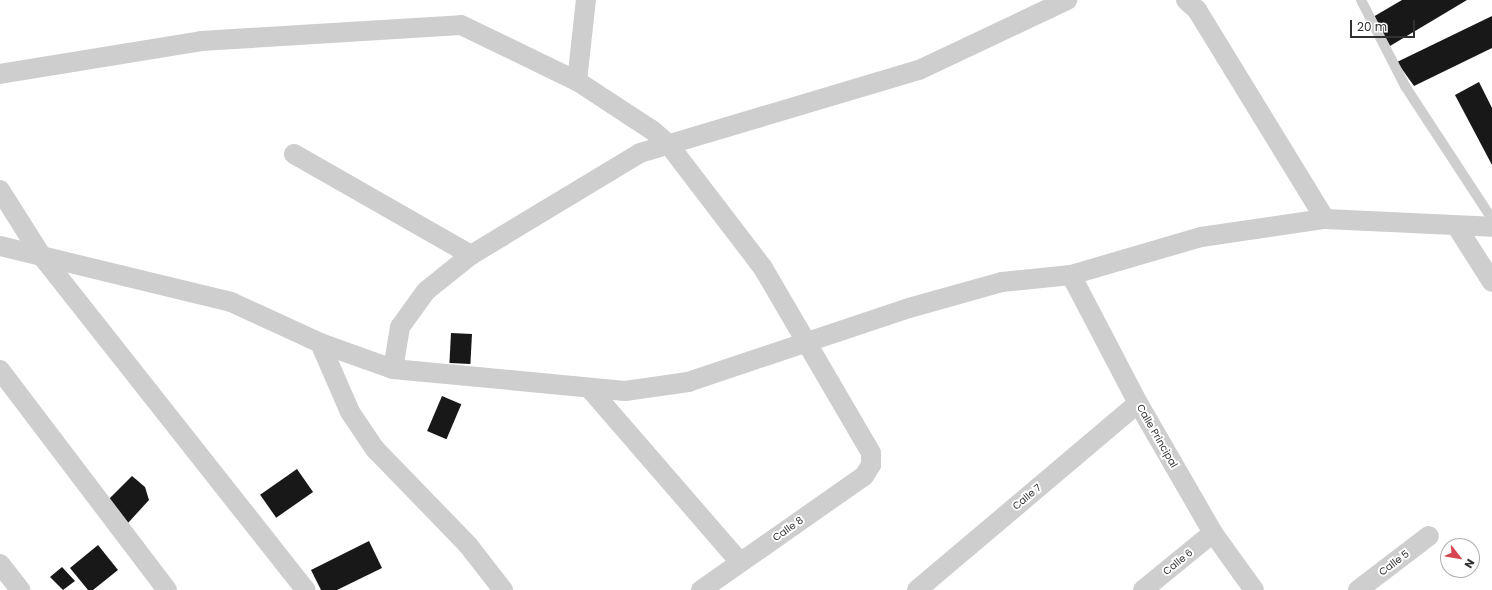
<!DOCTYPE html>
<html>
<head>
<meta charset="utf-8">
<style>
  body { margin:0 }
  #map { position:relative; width:1492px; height:590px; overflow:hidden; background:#fff; font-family:Poppins,sans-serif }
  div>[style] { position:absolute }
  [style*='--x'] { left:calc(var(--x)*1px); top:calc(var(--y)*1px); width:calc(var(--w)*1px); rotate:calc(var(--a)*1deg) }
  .building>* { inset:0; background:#181818; transform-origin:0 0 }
  .lane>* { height:10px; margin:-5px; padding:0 5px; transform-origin:5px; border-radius:5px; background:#cecece }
  .street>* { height:20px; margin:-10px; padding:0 10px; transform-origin:10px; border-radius:10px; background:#cecece }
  span { translate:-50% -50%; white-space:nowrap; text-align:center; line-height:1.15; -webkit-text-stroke:4px #fff; paint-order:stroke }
  .street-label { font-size:10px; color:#313131 }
  .north { position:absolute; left:1440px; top:538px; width:40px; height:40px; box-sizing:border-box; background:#fff; border:1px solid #adadad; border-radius:50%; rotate:121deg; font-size:11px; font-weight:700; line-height:16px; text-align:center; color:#313131 }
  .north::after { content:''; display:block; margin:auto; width:14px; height:18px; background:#d54652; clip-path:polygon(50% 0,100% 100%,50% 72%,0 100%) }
  .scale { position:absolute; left:1350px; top:20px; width:65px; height:18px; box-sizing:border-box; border:2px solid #313131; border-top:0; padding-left:5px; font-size:12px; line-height:14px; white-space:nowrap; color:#313131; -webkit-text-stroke:3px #fff; paint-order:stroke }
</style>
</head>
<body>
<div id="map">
  <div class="building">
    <div style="clip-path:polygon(1402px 0,1467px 0,1390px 46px,1373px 17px)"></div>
    <div style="clip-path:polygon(1492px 16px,1492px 48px,1414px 86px,1397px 62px)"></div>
    <div style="clip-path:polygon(1479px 82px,1492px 108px,1492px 165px,1455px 95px)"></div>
    <div style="left:451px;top:333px;width:21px;height:30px;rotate:3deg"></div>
    <div style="left:442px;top:396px;width:21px;height:38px;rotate:23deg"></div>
    <div style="left:297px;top:469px;width:28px;height:45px;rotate:55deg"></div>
    <div style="clip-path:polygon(132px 476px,145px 487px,149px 500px,128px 523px,106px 502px)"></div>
    <div style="clip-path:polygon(369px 541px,382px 568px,337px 590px,321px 590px,311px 570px)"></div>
    <div style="clip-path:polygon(98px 545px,118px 570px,93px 590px,88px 590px,70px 568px)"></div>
    <div style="clip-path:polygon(62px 567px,75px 581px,63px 590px,50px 577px)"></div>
  </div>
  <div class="lane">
    <div style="--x:1361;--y:0;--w:97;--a:62.9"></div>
    <div style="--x:1405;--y:86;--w:159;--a:56.8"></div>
  </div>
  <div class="street">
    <div style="--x:1186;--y:0;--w:15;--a:42"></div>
    <div style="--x:1197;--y:10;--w:245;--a:58.5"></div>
    <div style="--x:0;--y:74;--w:204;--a:-9.3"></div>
    <div style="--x:201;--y:41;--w:260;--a:-3.5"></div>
    <div style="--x:461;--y:25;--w:129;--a:25.8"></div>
    <div style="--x:577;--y:81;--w:90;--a:33.2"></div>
    <div style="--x:652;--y:130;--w:23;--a:41"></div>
    <div style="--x:669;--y:145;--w:155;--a:52.6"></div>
    <div style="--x:763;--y:268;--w:214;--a:59.7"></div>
    <div style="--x:871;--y:453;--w:12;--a:90"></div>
    <div style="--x:871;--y:465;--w:13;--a:122"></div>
    <div style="--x:864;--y:476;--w:199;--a:145"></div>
    <div style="--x:577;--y:81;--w:81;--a:-83.7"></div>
    <div style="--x:294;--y:154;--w:204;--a:29.7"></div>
    <div style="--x:0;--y:190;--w:77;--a:57.8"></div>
    <div style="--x:41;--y:255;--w:427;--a:51.7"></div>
    <div style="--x:1457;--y:227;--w:65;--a:57.5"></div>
    <div style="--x:0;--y:246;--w:238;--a:13.6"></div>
    <div style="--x:231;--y:302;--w:98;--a:24.7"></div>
    <div style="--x:320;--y:343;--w:77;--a:19.6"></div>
    <div style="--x:393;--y:369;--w:233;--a:5.4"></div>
    <div style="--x:625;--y:391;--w:64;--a:-8.1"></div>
    <div style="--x:688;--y:382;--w:233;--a:-18.5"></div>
    <div style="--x:909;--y:308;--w:97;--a:-15.6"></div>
    <div style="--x:1002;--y:282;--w:69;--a:-5.8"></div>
    <div style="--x:1071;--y:275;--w:135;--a:-16.3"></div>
    <div style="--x:1201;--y:237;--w:125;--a:-8.3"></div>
    <div style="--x:1325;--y:219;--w:167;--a:2.7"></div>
    <div style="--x:1071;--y:275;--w:144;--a:62.4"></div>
    <div style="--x:1138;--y:403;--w:150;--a:60"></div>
    <div style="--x:1213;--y:533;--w:70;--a:54.3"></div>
    <div style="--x:320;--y:343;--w:75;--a:66.5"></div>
    <div style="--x:350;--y:412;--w:45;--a:56"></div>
    <div style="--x:375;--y:449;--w:134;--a:45.9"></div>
    <div style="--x:468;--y:545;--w:57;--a:52.1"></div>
    <div style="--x:393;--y:369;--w:43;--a:-80.5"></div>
    <div style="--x:400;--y:327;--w:44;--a:-54.2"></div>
    <div style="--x:426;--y:291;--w:58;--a:-38.7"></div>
    <div style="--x:471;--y:255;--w:197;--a:-31.1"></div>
    <div style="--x:640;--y:153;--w:291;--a:-16.6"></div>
    <div style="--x:919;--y:70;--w:164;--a:-25.3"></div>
    <div style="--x:0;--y:370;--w:276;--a:52.8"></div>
    <div style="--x:590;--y:389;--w:229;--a:49.1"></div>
    <div style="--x:0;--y:564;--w:33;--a:52"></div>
    <div style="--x:917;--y:590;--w:289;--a:-40.2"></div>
    <div style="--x:1143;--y:590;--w:90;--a:-39.2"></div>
    <div style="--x:1358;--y:590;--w:89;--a:-37.3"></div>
  </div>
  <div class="street-label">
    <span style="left:1157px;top:436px;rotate:60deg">Calle Principal</span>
    <span style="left:1027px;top:497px;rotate:-40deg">Calle 7</span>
    <span style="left:788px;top:529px;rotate:-35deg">Calle 8</span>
    <span style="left:1178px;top:562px;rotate:-39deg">Calle 6</span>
    <span style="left:1394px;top:563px;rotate:-37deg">Calle 5</span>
  </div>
  <div class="north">N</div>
  <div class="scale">20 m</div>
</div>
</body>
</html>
